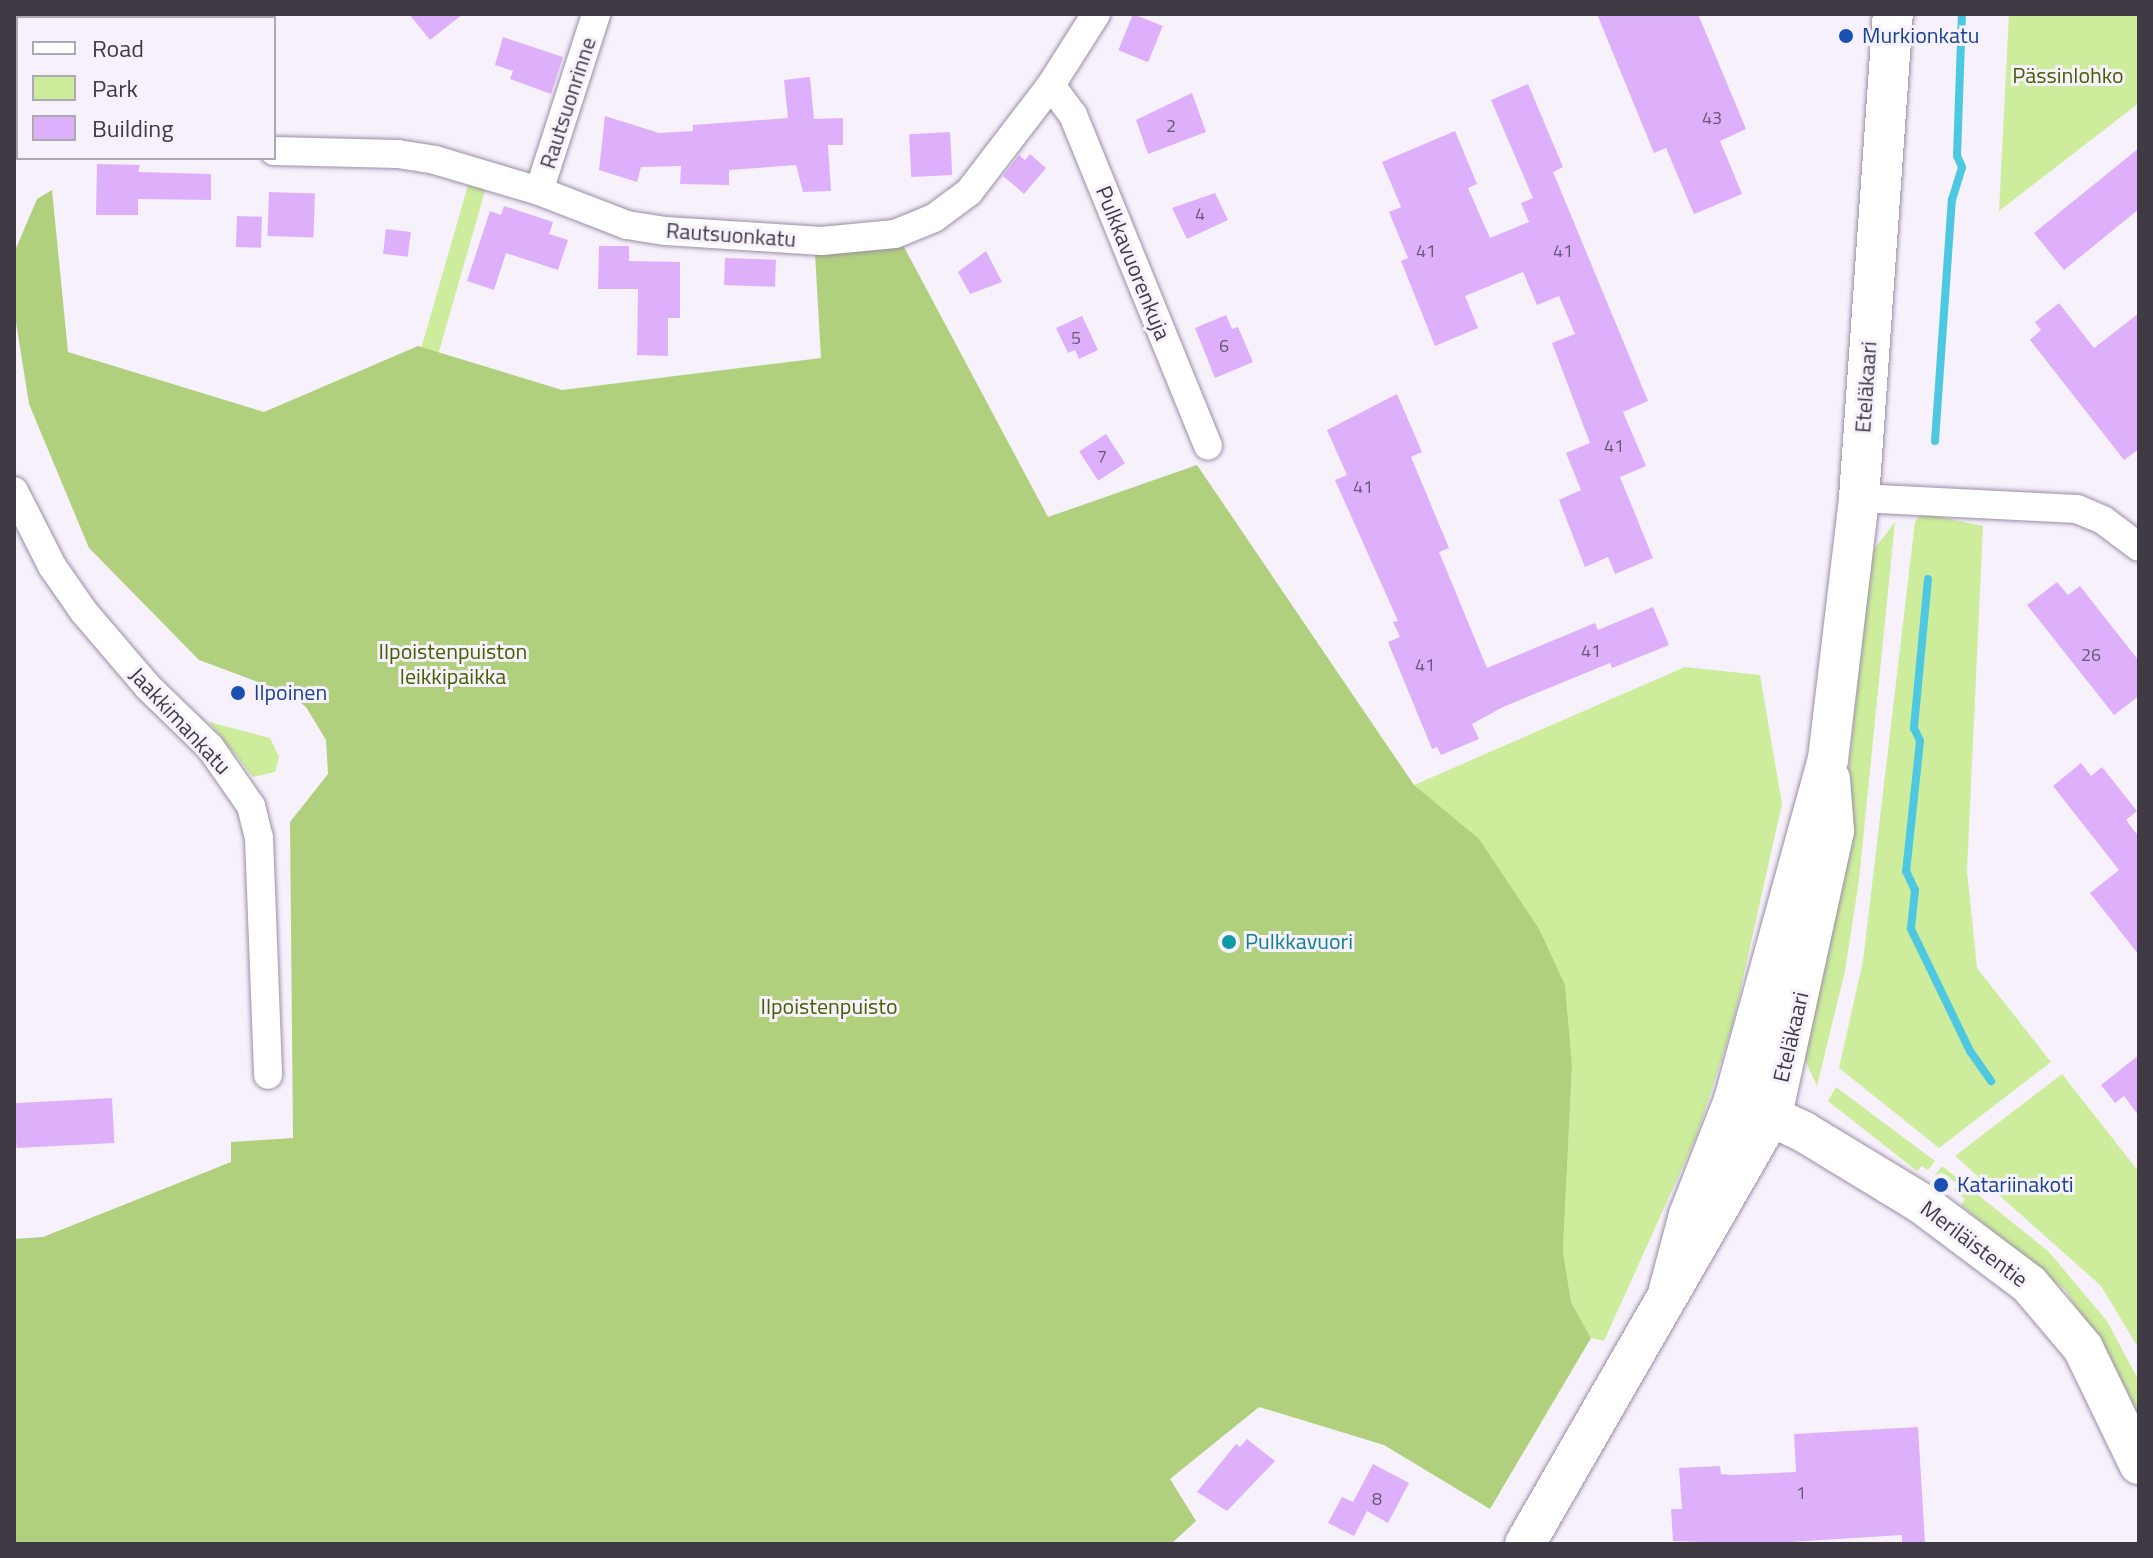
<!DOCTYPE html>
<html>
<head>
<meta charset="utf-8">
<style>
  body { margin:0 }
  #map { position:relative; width:2153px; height:1558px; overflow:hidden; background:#f7f1fc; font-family:"Titillium Web",sans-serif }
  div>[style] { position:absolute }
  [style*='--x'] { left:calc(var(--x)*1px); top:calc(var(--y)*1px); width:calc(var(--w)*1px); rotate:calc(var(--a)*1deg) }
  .green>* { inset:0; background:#cded9c; transform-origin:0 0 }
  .forest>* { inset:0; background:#b1d07e }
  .stream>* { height:8px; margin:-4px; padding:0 4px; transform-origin:4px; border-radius:4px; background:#4ec8e1 }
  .building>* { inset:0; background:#deb0fb; transform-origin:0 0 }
  .roads { filter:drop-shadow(0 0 2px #9b8da5) drop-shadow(0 0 2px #9b8da5) }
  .street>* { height:28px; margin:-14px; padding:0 14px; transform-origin:14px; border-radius:14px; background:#fff }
  .secondary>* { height:40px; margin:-20px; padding:0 20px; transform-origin:20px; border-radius:20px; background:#fff }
  .dots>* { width:22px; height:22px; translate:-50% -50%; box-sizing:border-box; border:4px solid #f7f1fc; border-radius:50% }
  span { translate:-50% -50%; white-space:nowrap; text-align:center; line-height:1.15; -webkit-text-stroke:6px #f7f1fc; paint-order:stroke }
  .number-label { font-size:18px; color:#685872 }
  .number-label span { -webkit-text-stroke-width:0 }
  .transit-label { font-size:22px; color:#164399 }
  .left { translate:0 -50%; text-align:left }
  .park-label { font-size:22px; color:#466001 }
  .street-label { font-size:22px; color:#403a44 }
  .culture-label { font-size:22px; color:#0d838f }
  .frame { position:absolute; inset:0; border:16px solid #403a44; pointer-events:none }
  .legend { position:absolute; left:16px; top:16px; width:260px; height:144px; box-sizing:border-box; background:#f7f1fc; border:2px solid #aea8b2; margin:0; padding:10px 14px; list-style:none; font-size:24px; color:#403a44 }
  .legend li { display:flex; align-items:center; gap:16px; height:40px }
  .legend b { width:40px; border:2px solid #aea8b2 }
</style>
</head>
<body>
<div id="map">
  <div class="green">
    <div style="clip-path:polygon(2009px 14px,2139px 14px,2139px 103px,1999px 211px)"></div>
    <div style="left:468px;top:185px;width:18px;height:169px;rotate:16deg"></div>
    <div style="clip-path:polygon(1922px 513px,1983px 526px,1967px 871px,1977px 968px,2051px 1062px,1939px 1148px,1839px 1068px,1863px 961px,1915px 522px)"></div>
    <div style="clip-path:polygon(1895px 522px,1859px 880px,1845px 971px,1817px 1086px,1804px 1058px,1839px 858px,1872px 552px)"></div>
    <div style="clip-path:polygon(1685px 667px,1760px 675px,1782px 804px,1732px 1027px,1697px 1135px,1604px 1341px,1591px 1338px,1571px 1302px,1563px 1251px,1572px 1066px,1414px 785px)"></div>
    <div style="clip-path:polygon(209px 722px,270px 738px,279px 757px,275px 772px,253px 777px)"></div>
    <div style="clip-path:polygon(2062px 1074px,2139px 1172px,2139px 1349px,2101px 1286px,1955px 1156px)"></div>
    <div style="clip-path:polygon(1836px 1087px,1935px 1161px,1928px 1170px,1922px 1166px,1917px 1171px,1828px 1101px)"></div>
    <div style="clip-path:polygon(1942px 1166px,2048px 1251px,2107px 1321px,2139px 1381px,2139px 1418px,2113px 1363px,2065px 1290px,1961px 1205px,1965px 1199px,1954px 1190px,1958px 1184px,1942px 1173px,1935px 1175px)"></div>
  </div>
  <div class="forest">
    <div style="clip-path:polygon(52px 190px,68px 352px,264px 412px,418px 346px,562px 390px,821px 358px,815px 254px,903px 245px,1048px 517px,1197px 465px,1414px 785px,1479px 839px,1539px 929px,1565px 985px,1572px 1066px,1563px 1251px,1571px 1302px,1591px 1338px,1490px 1509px,1384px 1445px,1259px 1407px,1170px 1479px,1196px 1521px,1171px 1544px,14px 1544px,14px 1239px,43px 1237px,231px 1162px,231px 1142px,293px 1138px,290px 822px,328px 774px,326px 740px,306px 707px,288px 693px,199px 660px,89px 548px,29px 404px,15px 316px,14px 253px,37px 199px)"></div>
  </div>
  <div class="stream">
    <div style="--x:1935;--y:441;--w:242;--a:-86"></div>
    <div style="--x:1952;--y:200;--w:34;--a:-73"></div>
    <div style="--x:1962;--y:167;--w:12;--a:-114"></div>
    <div style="--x:1957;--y:156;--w:142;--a:-88"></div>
    <div style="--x:1928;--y:579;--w:150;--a:95.4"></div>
    <div style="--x:1914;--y:728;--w:14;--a:65"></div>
    <div style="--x:1920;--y:741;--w:131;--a:96.1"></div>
    <div style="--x:1906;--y:871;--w:21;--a:65"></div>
    <div style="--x:1915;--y:890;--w:39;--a:96"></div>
    <div style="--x:1911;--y:929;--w:136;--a:64.2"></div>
    <div style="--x:1970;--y:1051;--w:37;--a:55"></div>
  </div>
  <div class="building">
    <div style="clip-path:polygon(409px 14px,463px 14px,430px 40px)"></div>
    <div style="left:1133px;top:14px;width:32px;height:39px;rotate:22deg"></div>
    <div style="clip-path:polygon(1597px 14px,1698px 14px,1746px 129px,1720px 141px,1742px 194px,1694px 214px,1666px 148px,1654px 153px)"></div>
    <div style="clip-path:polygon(503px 37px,563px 57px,551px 94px,510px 79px,513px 71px,495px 65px)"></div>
    <div style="clip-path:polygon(810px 77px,814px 119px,843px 118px,843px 145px,828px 145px,831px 191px,803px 192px,796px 165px,729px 170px,729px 185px,680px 184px,681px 166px,641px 167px,637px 182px,599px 170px,605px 116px,659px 133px,693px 131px,693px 125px,788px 118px,784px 80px)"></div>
    <div style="clip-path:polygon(1528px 84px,1563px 167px,1553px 172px,1648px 401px,1623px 412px,1646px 466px,1620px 477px,1653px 558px,1615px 574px,1608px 557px,1585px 567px,1559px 500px,1581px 490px,1566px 453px,1590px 443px,1552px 343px,1575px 334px,1559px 296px,1537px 305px,1523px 272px,1465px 296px,1478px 328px,1435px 346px,1401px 261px,1408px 258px,1389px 212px,1401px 207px,1382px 162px,1455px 131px,1477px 184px,1468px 188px,1490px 238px,1529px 222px,1521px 203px,1533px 198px,1491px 100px)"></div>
    <div style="clip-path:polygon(1192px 93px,1206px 132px,1148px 154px,1136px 120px)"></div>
    <div style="left:950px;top:132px;width:43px;height:41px;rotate:87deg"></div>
    <div style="clip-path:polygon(2139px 148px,2139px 209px,2064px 270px,2034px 233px)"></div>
    <div style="clip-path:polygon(1030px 154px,1046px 168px,1024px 194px,1003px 176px,1019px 155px,1025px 160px)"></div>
    <div style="clip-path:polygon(97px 164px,140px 165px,138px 172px,211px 174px,211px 200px,138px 199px,138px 215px,96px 215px)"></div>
    <div style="left:269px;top:192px;width:46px;height:44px;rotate:2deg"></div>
    <div style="clip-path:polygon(1215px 193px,1228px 220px,1187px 239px,1172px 208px)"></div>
    <div style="clip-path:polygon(504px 206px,553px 222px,549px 234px,568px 240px,558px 270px,506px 253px,494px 290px,467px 281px,490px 211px,501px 215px)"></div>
    <div style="left:237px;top:216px;width:25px;height:31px;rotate:2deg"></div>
    <div style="left:386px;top:229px;width:25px;height:25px;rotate:7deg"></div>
    <div style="clip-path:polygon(599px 246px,629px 246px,629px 261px,680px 262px,680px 318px,668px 318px,668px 356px,637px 355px,638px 289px,598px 289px)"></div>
    <div style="clip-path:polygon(986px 251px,1002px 282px,970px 294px,958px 272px)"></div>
    <div style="left:725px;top:258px;width:51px;height:27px;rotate:2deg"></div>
    <div style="clip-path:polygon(2059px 303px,2094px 348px,2139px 313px,2139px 449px,2124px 460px,2030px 340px,2041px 330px,2035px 322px)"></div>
    <div style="clip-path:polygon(1226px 315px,1232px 329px,1238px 327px,1253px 362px,1215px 378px,1195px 328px)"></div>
    <div style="clip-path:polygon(1082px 316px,1098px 350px,1079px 359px,1075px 350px,1068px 353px,1056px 328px)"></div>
    <div style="clip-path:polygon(1397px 394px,1422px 452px,1411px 457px,1449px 548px,1439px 552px,1487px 668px,1595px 623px,1598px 630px,1653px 607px,1669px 645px,1612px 668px,1610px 663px,1503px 707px,1472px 724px,1479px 739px,1441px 755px,1437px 747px,1432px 749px,1388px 642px,1400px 637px,1393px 622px,1398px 621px,1335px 480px,1347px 475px,1327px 430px)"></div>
    <div style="left:1106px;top:434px;width:35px;height:32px;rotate:57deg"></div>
    <div style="clip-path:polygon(2057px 582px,2068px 595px,2080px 586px,2139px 661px,2139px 696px,2114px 715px,2027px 605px)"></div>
    <div style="clip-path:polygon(2081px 763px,2091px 776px,2102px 767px,2137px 811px,2126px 820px,2139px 837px,2139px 955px,2090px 893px,2119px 870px,2053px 786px)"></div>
    <div style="clip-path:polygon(2139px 1055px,2139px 1116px,2124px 1096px,2115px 1103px,2101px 1085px)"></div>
    <div style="left:112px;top:1098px;width:45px;height:98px;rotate:87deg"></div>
    <div style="clip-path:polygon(1918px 1427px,1925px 1544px,1902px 1544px,1902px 1535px,1760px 1544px,1673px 1541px,1671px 1509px,1682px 1509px,1679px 1468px,1720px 1466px,1721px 1474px,1733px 1475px,1796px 1472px,1794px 1434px)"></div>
    <div style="clip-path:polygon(1247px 1439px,1275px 1461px,1227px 1511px,1197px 1492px,1236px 1444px,1240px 1447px)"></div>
    <div style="clip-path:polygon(1373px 1464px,1409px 1483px,1388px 1523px,1367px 1511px,1354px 1536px,1328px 1523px,1342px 1497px,1353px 1502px)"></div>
  </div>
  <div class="roads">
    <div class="street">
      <div style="--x:1051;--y:85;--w:37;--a:54"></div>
      <div style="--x:1073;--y:115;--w:357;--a:67.8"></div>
      <div style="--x:274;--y:151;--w:124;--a:1.4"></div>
      <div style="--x:398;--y:154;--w:37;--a:9"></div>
      <div style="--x:435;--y:160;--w:109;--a:16.6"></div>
      <div style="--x:539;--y:191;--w:94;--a:21.1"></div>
      <div style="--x:627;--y:225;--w:39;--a:9"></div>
      <div style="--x:666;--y:231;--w:156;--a:3.7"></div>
      <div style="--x:822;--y:241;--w:73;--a:-5.5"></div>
      <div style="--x:895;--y:234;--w:42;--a:-22.3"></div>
      <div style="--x:934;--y:218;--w:44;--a:-36.6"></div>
      <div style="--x:969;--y:192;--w:135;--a:-52.5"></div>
      <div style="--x:1051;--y:85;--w:84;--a:-57.6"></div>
      <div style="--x:539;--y:191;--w:186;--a:-72.1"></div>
      <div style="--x:14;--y:491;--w:84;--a:63.1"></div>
      <div style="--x:52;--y:566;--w:56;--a:55.2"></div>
      <div style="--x:84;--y:612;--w:99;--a:49.5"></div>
      <div style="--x:148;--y:687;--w:86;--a:44.1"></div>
      <div style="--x:210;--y:747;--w:72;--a:55.2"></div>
      <div style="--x:251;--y:806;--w:33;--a:76"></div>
      <div style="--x:259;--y:838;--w:237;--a:87.8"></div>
      <div style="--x:1859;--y:498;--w:218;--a:2.9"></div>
      <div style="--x:2077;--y:509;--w:28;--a:23"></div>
      <div style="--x:2103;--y:520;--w:45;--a:36.9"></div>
    </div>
    <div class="secondary">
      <div style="--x:1747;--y:1105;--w:63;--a:25.3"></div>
      <div style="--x:1804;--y:1132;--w:137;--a:31.3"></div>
      <div style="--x:1921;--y:1203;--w:135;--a:36.9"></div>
      <div style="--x:2029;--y:1284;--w:84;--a:49.8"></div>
      <div style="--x:2083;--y:1348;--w:129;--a:64.2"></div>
      <div style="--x:1669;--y:1290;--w:78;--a:-75.1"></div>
      <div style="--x:1689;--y:1215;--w:123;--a:-68.6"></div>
      <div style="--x:1734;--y:1100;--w:354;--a:-74.6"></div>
      <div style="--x:1828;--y:759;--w:263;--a:-83.2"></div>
      <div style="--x:1859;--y:498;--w:485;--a:-86"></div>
      <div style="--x:1525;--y:1544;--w:495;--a:-60.1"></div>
      <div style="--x:1772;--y:1115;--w:291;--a:-77.7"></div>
      <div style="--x:1834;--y:831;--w:52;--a:-94.4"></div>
    </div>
  </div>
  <div class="dots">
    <div style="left:1846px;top:36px;background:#1a4fb4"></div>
    <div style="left:238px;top:693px;background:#1a4fb4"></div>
    <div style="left:1229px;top:942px;background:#0f9aa8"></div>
    <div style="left:1941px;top:1185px;background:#1a4fb4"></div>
  </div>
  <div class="number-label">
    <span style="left:1712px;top:118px">43</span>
    <span style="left:1171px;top:126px">2</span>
    <span style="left:1200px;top:214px">4</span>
    <span style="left:1426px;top:251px">41</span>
    <span style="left:1563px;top:251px">41</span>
    <span style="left:1076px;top:338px">5</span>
    <span style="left:1224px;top:346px">6</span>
    <span style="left:1614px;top:446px">41</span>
    <span style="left:1102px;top:457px">7</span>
    <span style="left:1363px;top:487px">41</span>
    <span style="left:1591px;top:651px">41</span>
    <span style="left:2091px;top:655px">26</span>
    <span style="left:1425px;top:665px">41</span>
    <span style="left:1801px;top:1493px">1</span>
    <span style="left:1377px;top:1499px">8</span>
  </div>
  <div class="transit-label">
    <span class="left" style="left:1862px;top:36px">Murkionkatu</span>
    <span class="left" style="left:254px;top:693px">Ilpoinen</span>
    <span class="left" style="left:1957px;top:1185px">Katariinakoti</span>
  </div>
  <div class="park-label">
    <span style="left:2068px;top:76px">Pässinlohko</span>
    <span style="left:453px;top:664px">Ilpoistenpuiston<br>leikkipaikka</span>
    <span style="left:829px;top:1007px">Ilpoistenpuisto</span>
  </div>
  <div class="street-label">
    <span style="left:568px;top:103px;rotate:-72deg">Rautsuonrinne</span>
    <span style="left:731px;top:235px;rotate:4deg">Rautsuonkatu</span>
    <span style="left:1133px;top:263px;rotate:68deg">Pulkkavuorenkuja</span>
    <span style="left:1866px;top:387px;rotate:-86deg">Eteläkaari</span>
    <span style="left:180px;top:721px;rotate:47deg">Jaakkimankatu</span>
    <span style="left:1791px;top:1037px;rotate:-77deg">Eteläkaari</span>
    <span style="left:1974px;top:1244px;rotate:37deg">Meriläistentie</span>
  </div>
  <div class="culture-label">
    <span class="left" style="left:1245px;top:942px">Pulkkavuori</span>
  </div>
  <div class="frame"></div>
  <ul class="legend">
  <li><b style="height:10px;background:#fff"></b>Road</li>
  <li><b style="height:22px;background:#cded9c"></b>Park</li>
  <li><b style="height:22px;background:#deb0fb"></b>Building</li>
  </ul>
</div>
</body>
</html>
